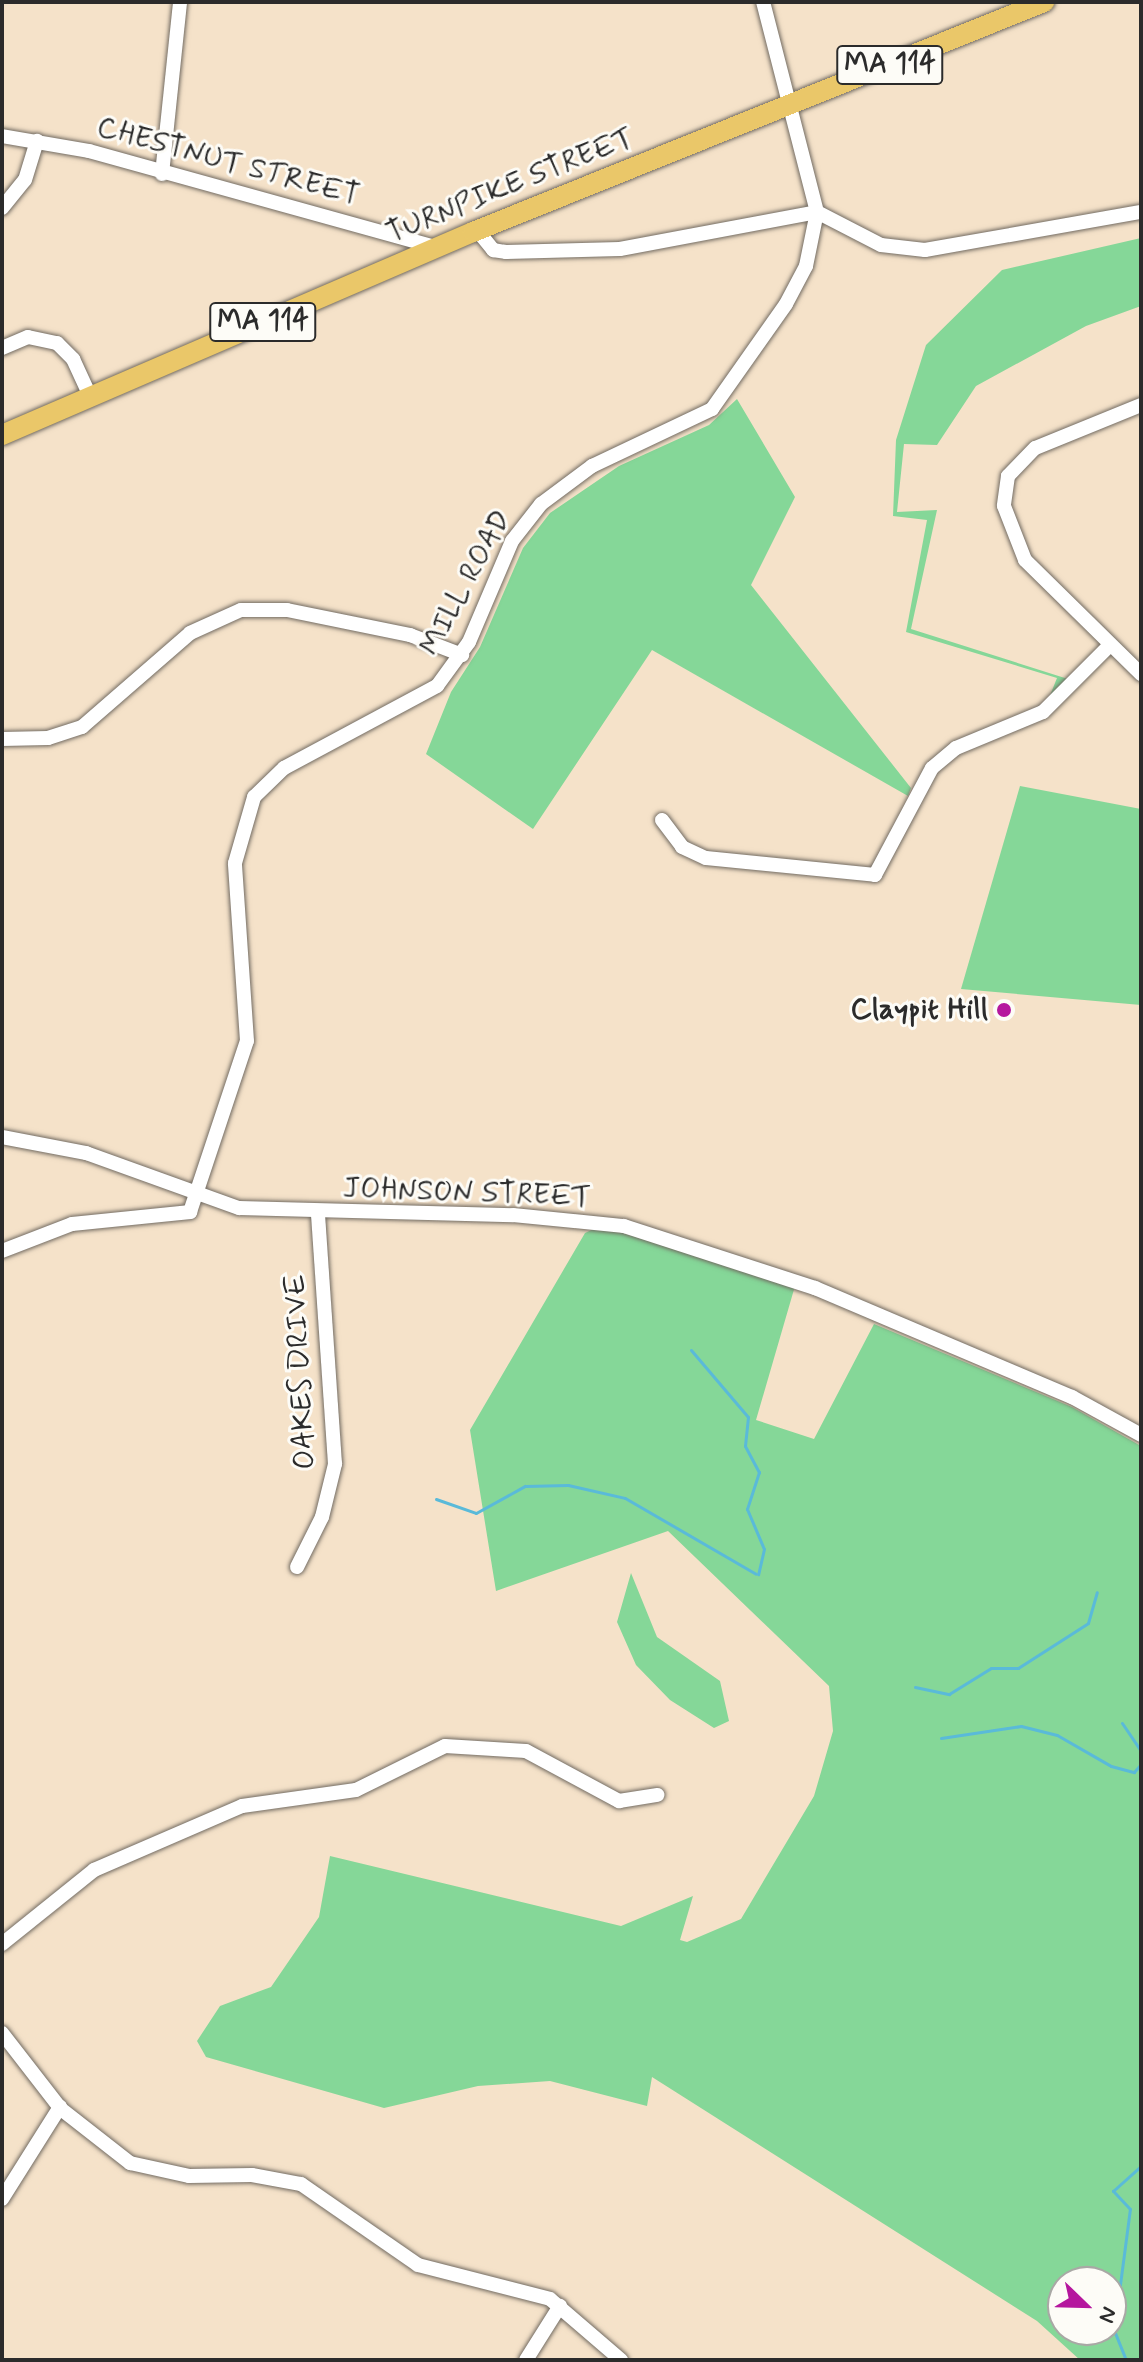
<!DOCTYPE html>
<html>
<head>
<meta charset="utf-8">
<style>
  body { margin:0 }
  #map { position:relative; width:1143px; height:2362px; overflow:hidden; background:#f5e2c9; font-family:Mynerve,sans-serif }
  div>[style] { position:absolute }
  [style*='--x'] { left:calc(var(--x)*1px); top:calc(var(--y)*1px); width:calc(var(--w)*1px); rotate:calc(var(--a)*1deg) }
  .green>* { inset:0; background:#85d798 }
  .stream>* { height:3px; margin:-1.5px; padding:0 1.5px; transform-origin:1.5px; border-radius:1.5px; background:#5abad9 }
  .roads { filter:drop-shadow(0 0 2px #726b62) drop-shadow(0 0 2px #726b62) }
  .minor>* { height:14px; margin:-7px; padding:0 7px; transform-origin:7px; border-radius:7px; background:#fff }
  .highway>* { height:20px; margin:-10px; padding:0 10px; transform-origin:10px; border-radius:10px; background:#eac769 }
  .dots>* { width:22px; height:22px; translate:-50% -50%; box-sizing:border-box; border:4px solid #fdfcf7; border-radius:50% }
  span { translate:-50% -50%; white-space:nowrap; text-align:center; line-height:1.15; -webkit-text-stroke:6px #fdfcf7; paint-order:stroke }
  .shield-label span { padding:2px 6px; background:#fdfcf7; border:2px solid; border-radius:6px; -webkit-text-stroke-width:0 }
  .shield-label { font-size:28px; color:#2b2b2b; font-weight:700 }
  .street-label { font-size:30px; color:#2b2b2b }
  .poi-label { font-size:30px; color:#2b2b2b; font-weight:700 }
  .right { translate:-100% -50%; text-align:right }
  .frame { position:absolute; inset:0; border:4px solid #2b2b2b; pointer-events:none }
  .north { position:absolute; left:1047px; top:2266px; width:80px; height:80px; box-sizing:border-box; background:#fdfcf7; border:2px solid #a9a8a5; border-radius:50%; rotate:113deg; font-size:22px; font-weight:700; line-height:32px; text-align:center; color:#2b2b2b }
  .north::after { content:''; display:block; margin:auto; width:28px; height:36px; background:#b5179e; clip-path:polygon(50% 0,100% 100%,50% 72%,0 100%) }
</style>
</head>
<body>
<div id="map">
  <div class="green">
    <div style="clip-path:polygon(1141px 238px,1141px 306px,1086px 326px,976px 386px,937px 445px,904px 444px,897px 512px,937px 510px,911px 629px,1068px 679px,1049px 698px,1057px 678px,906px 632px,927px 520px,893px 516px,896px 440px,926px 345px,1002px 270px)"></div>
    <div style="clip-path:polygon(737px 399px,795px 497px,751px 585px,911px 788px,908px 796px,652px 650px,533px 829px,426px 754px,451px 692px,480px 647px,523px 548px,550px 513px,619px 466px,709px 425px)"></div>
    <div style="clip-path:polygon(1020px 786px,1141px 809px,1141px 1005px,961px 989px)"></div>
    <div style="clip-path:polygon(evenodd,600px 1226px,795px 1286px,756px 1420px,814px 1439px,874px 1324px,1072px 1407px,1141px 1446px,1141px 2360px,1080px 2360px,1037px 2321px,652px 2077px,647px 2106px,550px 2081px,478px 2086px,384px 2108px,206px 2057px,197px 2041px,220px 2006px,271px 1987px,319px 1917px,330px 1856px,621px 1926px,693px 1896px,680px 1940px,687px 1942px,741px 1919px,814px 1796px,833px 1731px,829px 1686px,668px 1531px,496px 1591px,470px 1430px,585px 1233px,600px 1226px,1063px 2282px,1111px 2282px,1111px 2330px,1063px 2330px,1063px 2282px)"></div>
    <div style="clip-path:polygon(631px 1573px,657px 1637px,720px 1681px,729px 1721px,714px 1728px,670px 1700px,636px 1665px,617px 1622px)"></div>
  </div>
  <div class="stream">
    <div style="--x:691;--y:1350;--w:88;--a:49.6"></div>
    <div style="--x:748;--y:1417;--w:29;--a:96"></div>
    <div style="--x:745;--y:1446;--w:30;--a:62"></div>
    <div style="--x:759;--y:1472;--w:39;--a:108"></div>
    <div style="--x:747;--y:1509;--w:43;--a:67"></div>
    <div style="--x:764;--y:1549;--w:26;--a:103"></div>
    <div style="--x:436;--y:1499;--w:42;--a:19.3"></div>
    <div style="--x:476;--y:1513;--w:56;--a:-28.9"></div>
    <div style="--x:525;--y:1486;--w:43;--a:-1.3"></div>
    <div style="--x:568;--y:1485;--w:58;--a:12.8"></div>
    <div style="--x:625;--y:1498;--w:151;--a:30.1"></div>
    <div style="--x:915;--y:1687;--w:35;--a:12"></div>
    <div style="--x:949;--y:1694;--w:49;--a:-31.8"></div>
    <div style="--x:991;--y:1668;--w:27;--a:0"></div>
    <div style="--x:1018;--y:1668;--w:83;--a:-32.7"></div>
    <div style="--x:1088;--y:1623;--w:32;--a:-74"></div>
    <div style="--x:1122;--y:1723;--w:34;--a:56"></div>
    <div style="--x:941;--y:1738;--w:81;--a:-8.5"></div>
    <div style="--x:1021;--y:1726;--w:37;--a:14"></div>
    <div style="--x:1057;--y:1735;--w:62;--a:29.9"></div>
    <div style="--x:1111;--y:1766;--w:24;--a:15"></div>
    <div style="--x:1134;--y:1772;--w:11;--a:-49"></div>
    <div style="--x:1126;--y:2360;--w:32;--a:-112"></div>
    <div style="--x:1114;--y:2330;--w:122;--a:-82.5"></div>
    <div style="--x:1130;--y:2209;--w:25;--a:-133"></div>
    <div style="--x:1113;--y:2191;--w:38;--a:-42"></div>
  </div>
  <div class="roads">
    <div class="minor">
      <div style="--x:2;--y:136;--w:88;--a:9.8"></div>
      <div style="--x:89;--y:151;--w:362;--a:15.5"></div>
      <div style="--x:162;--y:174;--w:173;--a:-84"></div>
      <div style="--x:2;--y:208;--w:36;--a:-51"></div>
      <div style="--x:25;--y:180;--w:41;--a:-72.9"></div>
      <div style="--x:477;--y:230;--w:26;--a:51"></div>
      <div style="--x:493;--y:250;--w:13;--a:9"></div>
      <div style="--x:506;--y:252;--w:114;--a:-1.5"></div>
      <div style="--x:620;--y:249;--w:200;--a:-10.6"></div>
      <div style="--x:817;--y:212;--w:72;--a:27.3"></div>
      <div style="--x:881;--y:245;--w:44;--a:6.5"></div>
      <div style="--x:925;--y:250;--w:219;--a:-10"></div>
      <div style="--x:2;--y:348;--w:28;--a:-23"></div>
      <div style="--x:28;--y:337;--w:30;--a:12"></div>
      <div style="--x:57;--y:343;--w:23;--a:45"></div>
      <div style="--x:73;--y:359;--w:41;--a:65.3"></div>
      <div style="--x:1141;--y:405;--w:114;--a:157.9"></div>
      <div style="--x:1035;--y:448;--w:39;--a:134"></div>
      <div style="--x:1008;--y:476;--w:30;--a:98"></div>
      <div style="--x:1004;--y:506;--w:58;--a:68.7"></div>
      <div style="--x:1025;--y:560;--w:163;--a:44.5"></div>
      <div style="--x:2;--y:739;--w:46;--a:-1.2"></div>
      <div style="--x:48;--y:738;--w:36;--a:-18"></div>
      <div style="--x:82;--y:727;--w:143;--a:-41"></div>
      <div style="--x:190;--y:633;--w:56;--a:-24.3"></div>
      <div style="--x:241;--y:610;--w:46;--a:0"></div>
      <div style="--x:287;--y:610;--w:126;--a:11.5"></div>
      <div style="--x:410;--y:635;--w:56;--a:21"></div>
      <div style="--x:662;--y:820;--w:34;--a:53"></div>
      <div style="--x:682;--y:847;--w:26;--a:25"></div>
      <div style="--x:706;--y:858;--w:170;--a:5.7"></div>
      <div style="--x:875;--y:875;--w:121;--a:-62"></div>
      <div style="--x:932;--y:768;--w:31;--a:-40"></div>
      <div style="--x:956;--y:748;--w:94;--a:-22.5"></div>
      <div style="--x:1043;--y:712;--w:93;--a:-45"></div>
      <div style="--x:2;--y:1137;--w:86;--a:10.8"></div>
      <div style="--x:86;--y:1153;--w:163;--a:19.8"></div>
      <div style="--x:239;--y:1208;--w:274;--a:1.5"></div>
      <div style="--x:513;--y:1215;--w:112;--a:5.7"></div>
      <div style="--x:624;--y:1226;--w:201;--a:18"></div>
      <div style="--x:815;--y:1288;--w:279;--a:23"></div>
      <div style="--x:1072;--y:1397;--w:79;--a:28.8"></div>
      <div style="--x:2;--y:1251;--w:75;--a:-21.1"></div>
      <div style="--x:72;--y:1224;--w:119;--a:-5.8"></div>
      <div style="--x:190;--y:1212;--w:180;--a:-71.6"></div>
      <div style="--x:247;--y:1041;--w:178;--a:-93.9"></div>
      <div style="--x:235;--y:863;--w:69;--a:-73.9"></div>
      <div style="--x:254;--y:797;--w:42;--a:-44"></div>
      <div style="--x:284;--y:768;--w:174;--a:-28.2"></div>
      <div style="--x:437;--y:686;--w:54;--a:-54"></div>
      <div style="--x:469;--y:642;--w:110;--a:-66.9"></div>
      <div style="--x:512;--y:541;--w:47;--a:-51.9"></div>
      <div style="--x:541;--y:504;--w:64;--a:-36.7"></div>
      <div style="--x:592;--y:466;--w:133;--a:-25.4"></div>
      <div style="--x:712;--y:409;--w:128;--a:-54.8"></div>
      <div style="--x:786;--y:304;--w:43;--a:-62.2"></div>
      <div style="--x:806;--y:266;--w:55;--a:-78.5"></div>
      <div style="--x:817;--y:212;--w:217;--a:-104.4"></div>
      <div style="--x:297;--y:1567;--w:56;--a:-63.4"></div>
      <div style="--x:322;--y:1517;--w:55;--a:-76.2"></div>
      <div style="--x:335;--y:1464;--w:251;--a:-93.9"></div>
      <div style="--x:2;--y:1944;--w:118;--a:-38.8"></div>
      <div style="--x:94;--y:1870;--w:161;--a:-23.4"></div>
      <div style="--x:242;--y:1806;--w:115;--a:-8"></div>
      <div style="--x:356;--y:1790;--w:99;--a:-26.3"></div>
      <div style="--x:445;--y:1746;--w:81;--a:3.5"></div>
      <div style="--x:526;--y:1751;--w:106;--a:28.3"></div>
      <div style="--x:619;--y:1801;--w:39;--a:-9"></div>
      <div style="--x:2;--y:2033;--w:96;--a:52.2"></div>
      <div style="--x:61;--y:2109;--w:88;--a:38"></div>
      <div style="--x:130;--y:2163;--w:60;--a:12.4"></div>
      <div style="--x:189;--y:2176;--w:63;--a:-0.9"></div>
      <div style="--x:252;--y:2175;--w:50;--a:10.4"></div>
      <div style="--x:301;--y:2184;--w:142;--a:34.7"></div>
      <div style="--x:418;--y:2265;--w:136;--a:14.4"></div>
      <div style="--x:550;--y:2299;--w:94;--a:40.7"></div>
      <div style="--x:2;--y:2199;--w:109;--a:-57.8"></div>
      <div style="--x:526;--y:2360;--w:64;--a:-57.8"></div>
    </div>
    <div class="highway">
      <div style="--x:2;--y:435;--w:513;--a:-23.32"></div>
      <div style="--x:473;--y:232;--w:616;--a:-21.94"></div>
    </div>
  </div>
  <div class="dots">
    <div style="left:1004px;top:1010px;background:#b5179e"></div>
  </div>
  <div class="shield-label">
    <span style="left:890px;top:65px">MA 114</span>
    <span style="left:263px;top:322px">MA 114</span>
  </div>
  <div class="street-label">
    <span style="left:228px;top:162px;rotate:15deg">CHESTNUT STREET</span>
    <span style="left:510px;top:186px;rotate:-22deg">TURNPIKE STREET</span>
    <span style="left:466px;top:583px;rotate:-62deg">MILL ROAD</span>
    <span style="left:467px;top:1193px;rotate:2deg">JOHNSON STREET</span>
    <span style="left:301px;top:1372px;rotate:-93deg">OAKES DRIVE</span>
  </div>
  <div class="poi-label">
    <span class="right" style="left:988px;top:1010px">Claypit Hill</span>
  </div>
  <div class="frame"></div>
  <div class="north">N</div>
</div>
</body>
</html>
